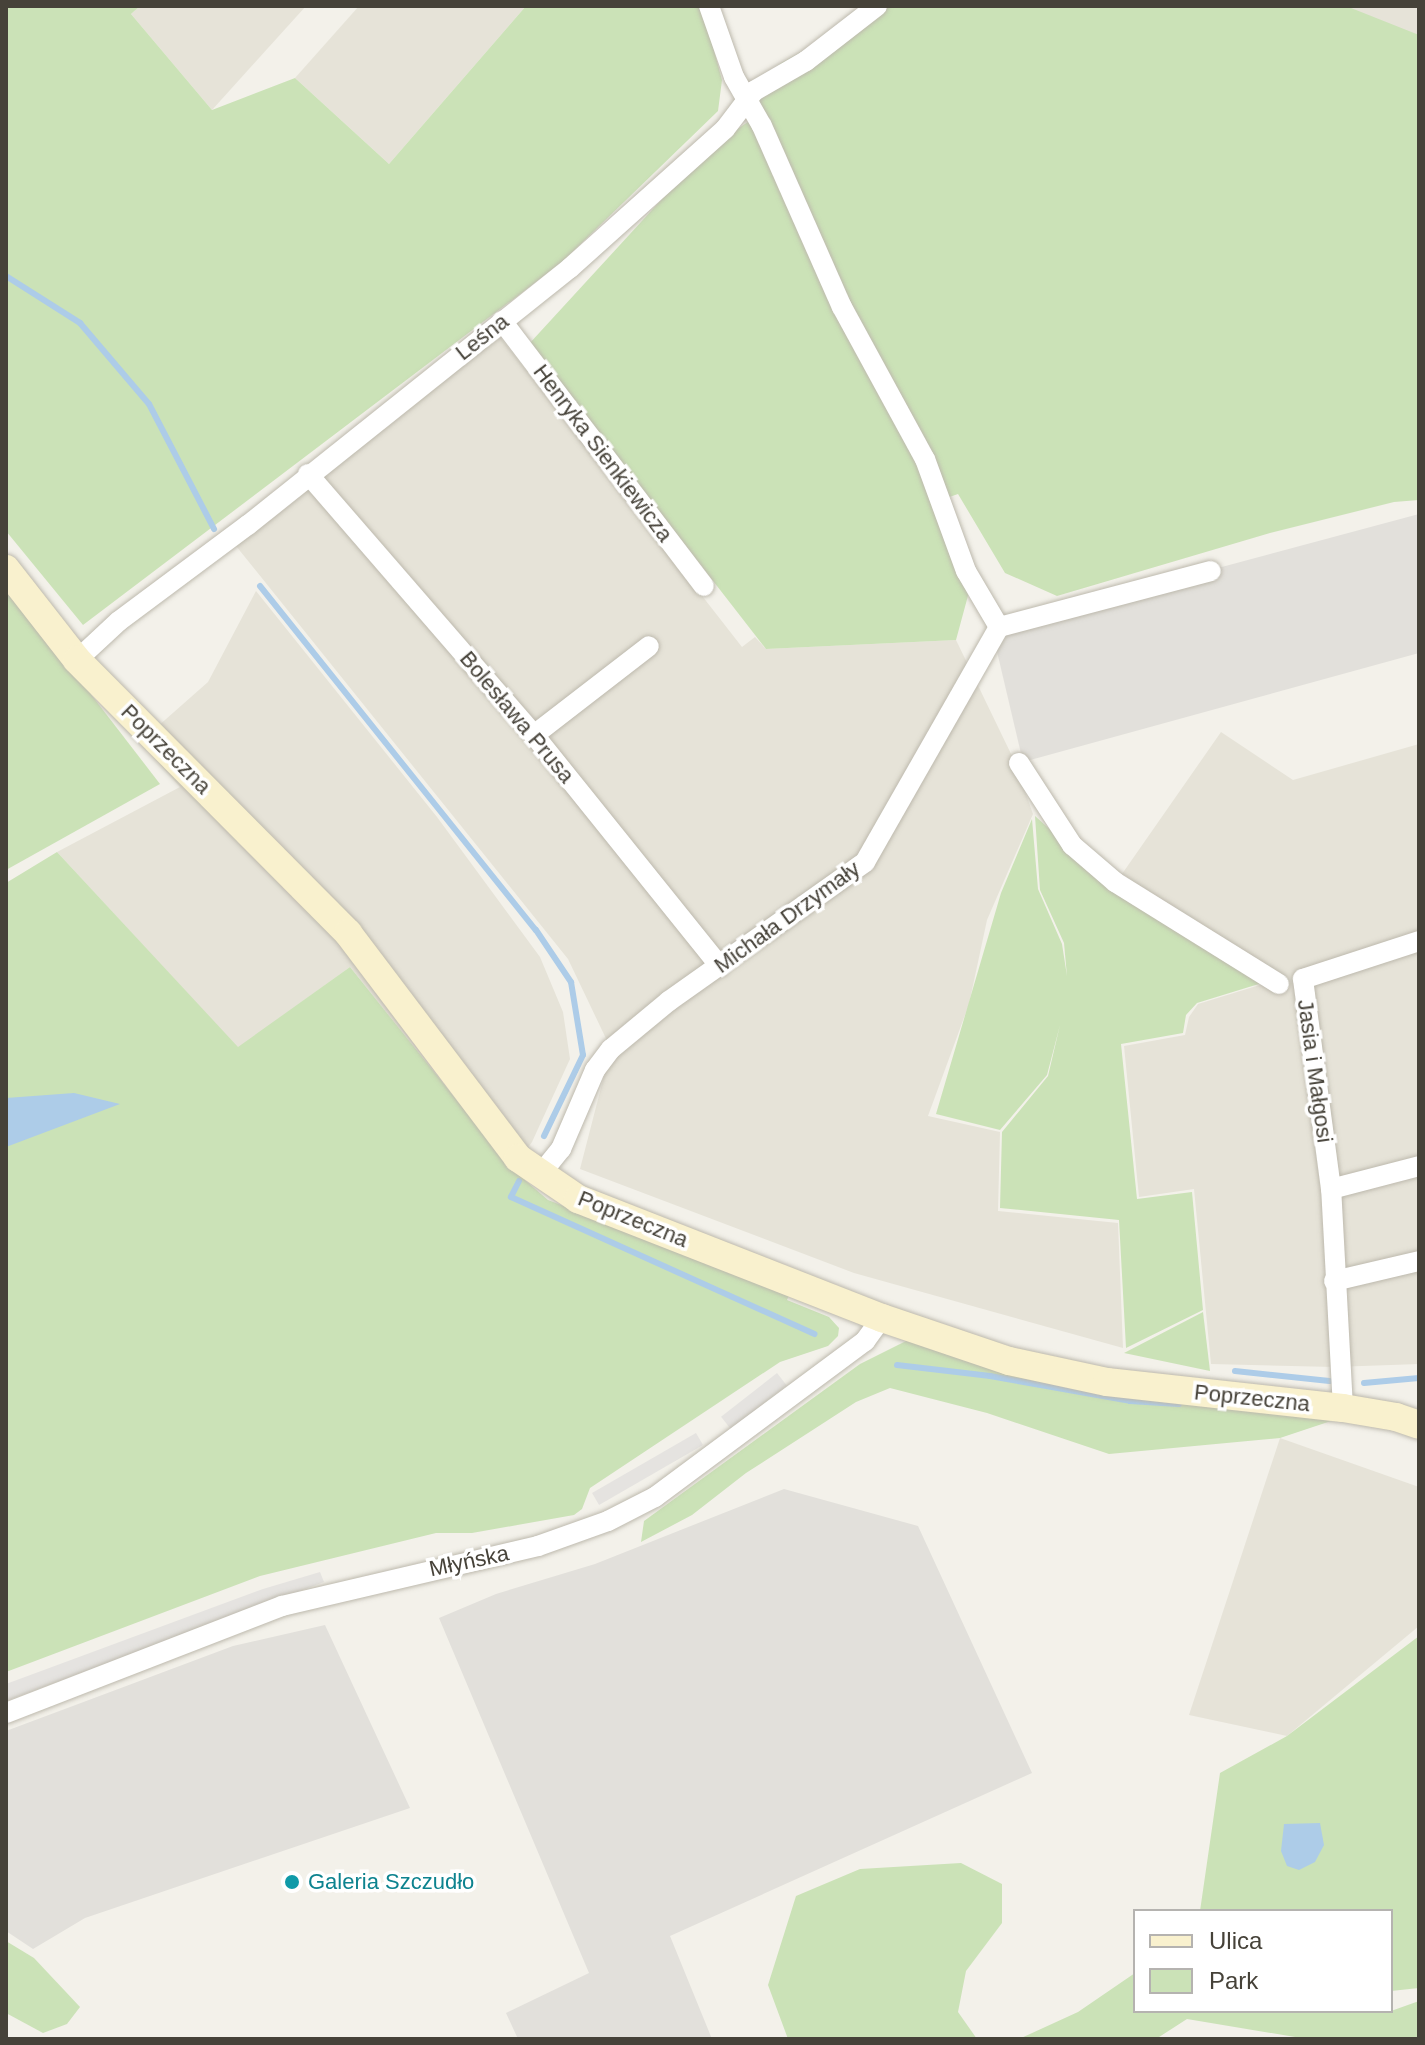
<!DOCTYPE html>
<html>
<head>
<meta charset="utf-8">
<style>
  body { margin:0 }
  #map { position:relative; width:1425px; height:2045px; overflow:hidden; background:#f3f1ea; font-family:Helvetica,sans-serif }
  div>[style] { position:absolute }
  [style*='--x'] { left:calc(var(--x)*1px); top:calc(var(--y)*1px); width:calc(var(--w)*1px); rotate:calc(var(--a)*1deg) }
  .residential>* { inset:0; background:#e6e3d8 }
  .industrial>* { inset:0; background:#e2e0db }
  .green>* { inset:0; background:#cbe2b7 }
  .parking>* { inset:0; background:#e5e3e0; transform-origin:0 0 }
  .water>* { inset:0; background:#adcce8 }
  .stream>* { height:6px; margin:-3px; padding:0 3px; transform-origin:3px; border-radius:3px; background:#adcce8 }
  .roads { filter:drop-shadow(0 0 2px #bdb9ad) drop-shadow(0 0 2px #bdb9ad) }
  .street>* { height:20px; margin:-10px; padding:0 10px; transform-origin:10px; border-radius:10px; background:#fff }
  .secondary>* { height:28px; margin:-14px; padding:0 14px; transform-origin:14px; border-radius:14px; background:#f9f1ce }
  .dots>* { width:22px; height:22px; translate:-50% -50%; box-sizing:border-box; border:4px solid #fff; border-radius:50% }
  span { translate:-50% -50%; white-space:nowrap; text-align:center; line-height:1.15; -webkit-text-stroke:7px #fff; paint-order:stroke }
  .street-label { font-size:22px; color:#464239 }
  .culture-label { font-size:22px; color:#0d838f }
  .left { translate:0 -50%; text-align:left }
  .frame { position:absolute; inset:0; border:8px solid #464239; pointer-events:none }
  .legend { position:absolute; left:1133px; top:1909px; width:260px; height:104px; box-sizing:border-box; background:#fff; border:2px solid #b5b3b0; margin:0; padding:10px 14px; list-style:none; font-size:24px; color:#464239 }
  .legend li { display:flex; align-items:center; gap:16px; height:40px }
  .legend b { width:40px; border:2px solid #b5b3b0 }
</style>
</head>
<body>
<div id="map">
  <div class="residential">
    <div style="clip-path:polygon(140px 6px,306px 6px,212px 110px,131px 14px)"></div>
    <div style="clip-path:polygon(359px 6px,526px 6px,389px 164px,295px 78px)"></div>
    <div style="clip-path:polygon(1336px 6px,1419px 6px,1419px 45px)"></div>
    <div style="clip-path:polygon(500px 337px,742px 647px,755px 637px,766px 649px,956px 640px,1013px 758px,1033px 814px,987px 920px,969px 1004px,928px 1116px,1000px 1132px,998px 1211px,1118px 1223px,1123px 1348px,854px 1273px,580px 1169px,611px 1049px,568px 959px,232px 541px)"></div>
    <div style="clip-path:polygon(256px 591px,437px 817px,540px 957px,563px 1012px,570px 1059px,532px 1142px,512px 1169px,350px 967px,238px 1048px,57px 852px,180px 787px,140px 742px,208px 682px)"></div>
    <div style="clip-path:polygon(1221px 732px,1293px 780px,1419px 744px,1419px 1364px,1334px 1367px,1211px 1364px,1194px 1189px,1139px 1197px,1124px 1046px,1185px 1035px,1189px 1017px,1198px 1004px,1273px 981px,1223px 939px,1122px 874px)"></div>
    <div style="clip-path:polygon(1280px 1438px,1419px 1487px,1419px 1626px,1287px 1736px,1189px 1715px)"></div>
  </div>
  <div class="industrial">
    <div style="clip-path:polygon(1419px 514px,1419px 653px,1023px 762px,995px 643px,1006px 625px)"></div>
    <div style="clip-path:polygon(784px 1489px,918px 1526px,1032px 1773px,670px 1936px,712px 2039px,518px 2039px,506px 2013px,589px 1973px,439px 1618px,496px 1594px,595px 1564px)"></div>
    <div style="clip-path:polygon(325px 1625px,410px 1808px,85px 1918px,33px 1949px,6px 1931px,6px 1731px,233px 1646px)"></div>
  </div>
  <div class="green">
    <div style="clip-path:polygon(6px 6px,140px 6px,131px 14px,212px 110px,295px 78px,389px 164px,526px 6px,702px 6px,722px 80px,718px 111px,561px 263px,83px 625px,6px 531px)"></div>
    <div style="clip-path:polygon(883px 6px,1346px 6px,1419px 35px,1419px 500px,1394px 502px,1270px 533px,1057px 596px,1005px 573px,958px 494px,935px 502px,969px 592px,956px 640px,766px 649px,529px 344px,708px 149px,764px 111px,752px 93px,781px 63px)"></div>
    <div style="clip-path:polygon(6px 584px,160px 784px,6px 870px)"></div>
    <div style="clip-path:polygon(1035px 816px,1098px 873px,1262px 983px,1197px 1003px,1186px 1015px,1183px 1033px,1121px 1044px,1137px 1199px,1192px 1192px,1203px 1310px,1126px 1348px,1119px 1220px,1000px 1208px,1002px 1132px,1048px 1076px,1060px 1025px,1047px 1075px,1000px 1130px,936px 1114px,1001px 893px,1032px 819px,1038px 889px,1062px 944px,1067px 976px,1064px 943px,1040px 890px)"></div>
    <div style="clip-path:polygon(57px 852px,238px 1047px,350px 967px,512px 1169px,548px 1200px,790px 1293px,787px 1300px,829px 1317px,839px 1328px,838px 1336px,828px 1346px,780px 1362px,590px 1488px,582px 1509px,574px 1515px,472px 1533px,436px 1533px,260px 1576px,6px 1672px,6px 883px)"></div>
    <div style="clip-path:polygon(1203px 1312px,1210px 1371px,1124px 1353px)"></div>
    <div style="clip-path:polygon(908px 1340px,1207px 1402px,1331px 1421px,1280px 1438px,1109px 1454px,987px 1413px,890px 1388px,856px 1402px,746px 1473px,692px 1515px,641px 1542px,644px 1521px,860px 1364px)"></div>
    <div style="clip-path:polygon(1419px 1636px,1419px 1988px,1391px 1991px,1391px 1911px,1200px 1911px,1220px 1773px,1287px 1736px)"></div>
    <div style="clip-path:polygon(961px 1863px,1002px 1884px,1002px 1923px,966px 1971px,958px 2012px,977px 2039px,788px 2039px,768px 1985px,796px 1896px,860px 1869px)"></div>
    <div style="clip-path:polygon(6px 1941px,34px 1958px,80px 2007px,67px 2024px,43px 2033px,6px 2013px)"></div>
    <div style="clip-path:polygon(1135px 1973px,1135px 2011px,1391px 2011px,1419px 2001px,1419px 2039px,1307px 2039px,1187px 2019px,1156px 2039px,1019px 2039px,1078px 2012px)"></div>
  </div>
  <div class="parking">
    <div style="left:777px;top:1373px;width:16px;height:71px;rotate:52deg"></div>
    <div style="left:696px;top:1433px;width:14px;height:120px;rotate:60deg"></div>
    <div style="clip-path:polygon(320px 1572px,324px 1582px,6px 1701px,6px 1684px,263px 1589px)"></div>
  </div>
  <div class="water">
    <div style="clip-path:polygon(74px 1093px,120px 1104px,6px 1147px,6px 1098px)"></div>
    <div style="clip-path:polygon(1320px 1823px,1324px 1845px,1315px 1862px,1299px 1870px,1287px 1866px,1281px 1851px,1284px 1824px)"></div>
  </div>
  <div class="stream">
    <div style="--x:6;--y:276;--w:88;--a:32.4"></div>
    <div style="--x:80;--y:323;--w:106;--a:49.6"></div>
    <div style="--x:149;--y:404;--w:141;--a:62.5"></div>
    <div style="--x:260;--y:586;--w:441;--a:51.3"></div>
    <div style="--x:536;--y:930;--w:63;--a:56.1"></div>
    <div style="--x:571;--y:982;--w:74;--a:80.7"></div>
    <div style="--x:583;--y:1055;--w:90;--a:115.7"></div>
    <div style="--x:519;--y:1181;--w:18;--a:117"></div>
    <div style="--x:511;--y:1197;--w:333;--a:24.3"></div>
    <div style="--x:897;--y:1365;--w:94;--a:6.7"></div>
    <div style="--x:990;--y:1376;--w:142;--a:10.1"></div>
    <div style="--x:1130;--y:1401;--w:49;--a:3.5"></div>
    <div style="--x:1235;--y:1371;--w:95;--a:6.1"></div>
    <div style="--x:1364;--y:1383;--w:55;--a:-5.2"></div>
  </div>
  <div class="roads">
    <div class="street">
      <div style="--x:709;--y:6;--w:75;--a:70.6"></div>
      <div style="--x:734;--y:77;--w:56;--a:60.3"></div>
      <div style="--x:762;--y:126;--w:198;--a:66.2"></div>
      <div style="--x:842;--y:307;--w:173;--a:61.4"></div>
      <div style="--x:925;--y:459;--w:119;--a:69.9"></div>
      <div style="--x:966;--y:571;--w:65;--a:59.5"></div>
      <div style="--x:502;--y:321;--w:333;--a:52.7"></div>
      <div style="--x:308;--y:474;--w:345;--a:49.1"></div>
      <div style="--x:534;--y:735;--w:297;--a:51.2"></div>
      <div style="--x:999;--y:627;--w:219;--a:-14.8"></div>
      <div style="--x:77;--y:660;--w:57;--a:-42.9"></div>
      <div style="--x:119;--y:621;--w:161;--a:-36.7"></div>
      <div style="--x:248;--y:525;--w:412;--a:-38.6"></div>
      <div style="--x:570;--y:268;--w:208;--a:-41.9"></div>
      <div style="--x:725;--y:129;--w:48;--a:-52.7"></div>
      <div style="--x:754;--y:91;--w:60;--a:-30"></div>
      <div style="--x:806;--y:61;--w:90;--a:-37.8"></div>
      <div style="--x:534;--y:735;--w:145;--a:-37.7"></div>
      <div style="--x:1019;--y:763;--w:98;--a:57.1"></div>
      <div style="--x:1072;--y:845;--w:57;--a:40.7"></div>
      <div style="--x:1115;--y:882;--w:193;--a:31.9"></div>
      <div style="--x:539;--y:1176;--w:35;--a:-51"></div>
      <div style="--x:561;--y:1149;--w:86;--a:-66.7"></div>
      <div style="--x:595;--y:1070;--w:26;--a:-53"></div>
      <div style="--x:611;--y:1049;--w:75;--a:-39.6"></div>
      <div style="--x:669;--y:1001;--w:240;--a:-35.3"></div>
      <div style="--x:865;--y:862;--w:271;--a:-60.3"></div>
      <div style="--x:1331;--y:1189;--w:91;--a:-14.6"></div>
      <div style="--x:1334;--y:1281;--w:87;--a:-13.2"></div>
      <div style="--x:1343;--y:1408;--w:219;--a:-93.1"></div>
      <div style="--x:1331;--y:1189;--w:212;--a:-97.6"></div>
      <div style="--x:1303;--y:979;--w:122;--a:-18.1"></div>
      <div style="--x:6;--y:1713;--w:296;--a:-21.2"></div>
      <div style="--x:282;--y:1606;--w:263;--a:-13.2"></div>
      <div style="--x:538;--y:1546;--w:74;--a:-19.7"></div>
      <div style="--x:608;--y:1521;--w:53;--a:-27.1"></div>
      <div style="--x:655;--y:1497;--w:262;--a:-36.6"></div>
      <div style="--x:865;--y:1341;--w:29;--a:-54"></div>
    </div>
    <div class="secondary">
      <div style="--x:6;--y:569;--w:115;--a:52"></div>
      <div style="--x:77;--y:660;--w:385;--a:45.2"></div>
      <div style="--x:348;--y:933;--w:282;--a:52.9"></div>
      <div style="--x:518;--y:1158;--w:73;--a:34.3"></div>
      <div style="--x:578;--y:1199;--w:326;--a:21.4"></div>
      <div style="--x:882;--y:1318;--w:134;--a:18.7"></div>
      <div style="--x:1009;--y:1361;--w:100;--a:12.1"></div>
      <div style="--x:1107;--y:1382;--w:237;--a:6.3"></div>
      <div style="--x:1343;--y:1408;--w:54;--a:9.6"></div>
      <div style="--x:1396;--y:1417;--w:24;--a:19"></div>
    </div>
  </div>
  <div class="dots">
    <div style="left:292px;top:1882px;background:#0f9aa8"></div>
  </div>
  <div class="street-label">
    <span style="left:482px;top:337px;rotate:-38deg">Leśna</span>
    <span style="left:603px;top:453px;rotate:53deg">Henryka Sienkiewicza</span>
    <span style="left:517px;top:717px;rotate:50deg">Bolesława Prusa</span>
    <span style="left:166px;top:749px;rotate:45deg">Poprzeczna</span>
    <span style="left:787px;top:917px;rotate:-36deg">Michała Drzymały</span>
    <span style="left:1315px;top:1071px;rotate:82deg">Jasia i Małgosi</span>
    <span style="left:633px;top:1219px;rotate:22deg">Poprzeczna</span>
    <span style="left:1252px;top:1398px;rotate:6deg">Poprzeczna</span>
    <span style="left:469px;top:1561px;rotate:-12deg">Młyńska</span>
  </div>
  <div class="culture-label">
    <span class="left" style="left:308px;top:1882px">Galeria Szczudło</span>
  </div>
  <div class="frame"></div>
  <ul class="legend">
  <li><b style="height:10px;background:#f9f1ce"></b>Ulica</li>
  <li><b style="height:22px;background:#cbe2b7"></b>Park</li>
  </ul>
</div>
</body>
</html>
